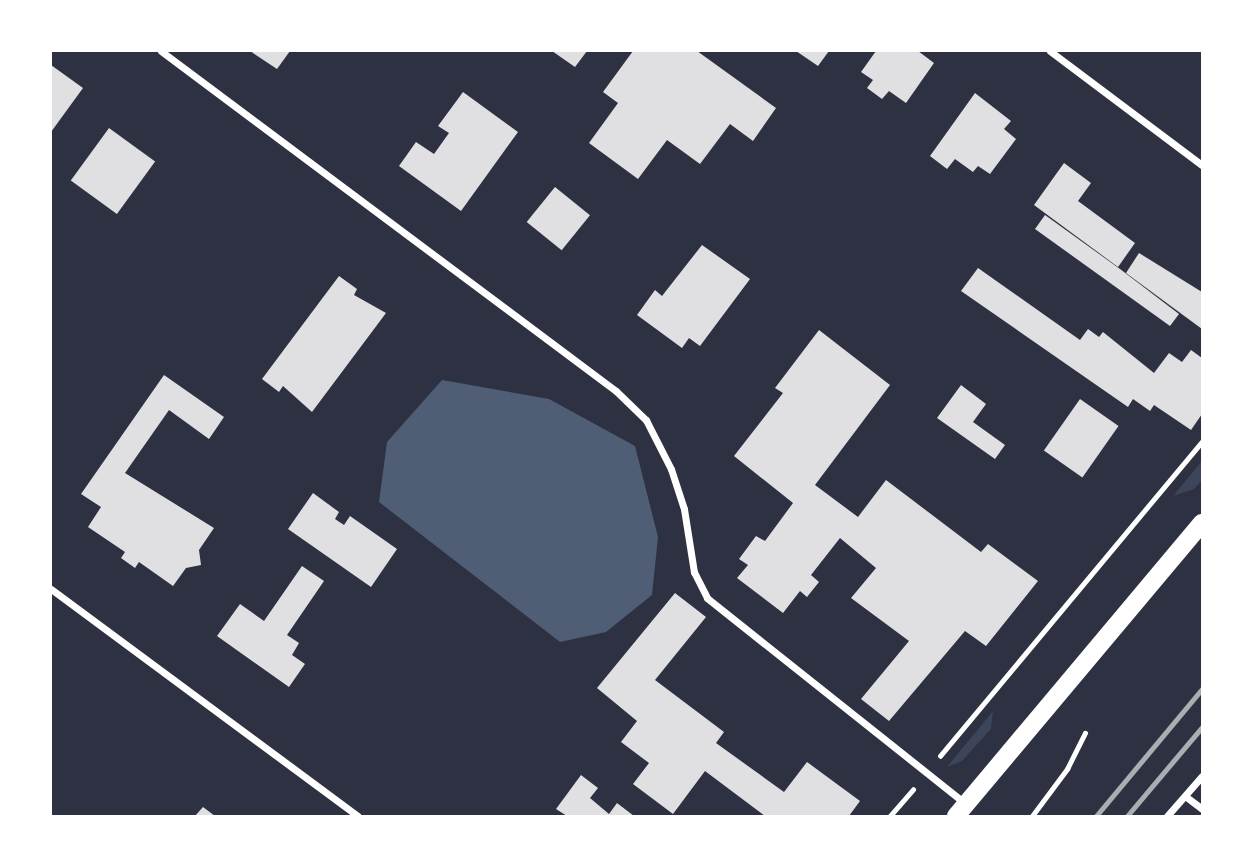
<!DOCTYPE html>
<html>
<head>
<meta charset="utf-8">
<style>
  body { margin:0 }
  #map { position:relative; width:1253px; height:867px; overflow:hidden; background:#2d3142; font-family:"Open Sans",sans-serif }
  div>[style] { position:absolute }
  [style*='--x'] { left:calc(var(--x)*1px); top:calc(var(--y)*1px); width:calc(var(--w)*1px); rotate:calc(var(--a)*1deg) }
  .green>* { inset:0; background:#3c4559 }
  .water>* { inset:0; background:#4f5d75 }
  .building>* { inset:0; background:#e0e0e3; transform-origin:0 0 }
  .path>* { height:4.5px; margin:-2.25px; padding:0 2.25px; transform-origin:2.25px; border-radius:2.25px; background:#fff }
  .minor>* { height:7px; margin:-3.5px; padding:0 3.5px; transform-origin:3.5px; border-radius:3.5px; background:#fff }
  .primary>* { height:18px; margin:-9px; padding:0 9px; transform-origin:9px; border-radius:9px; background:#fff }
  .rail>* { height:5px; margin:-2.5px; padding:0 2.5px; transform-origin:2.5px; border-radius:2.5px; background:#abadb3 }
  span { translate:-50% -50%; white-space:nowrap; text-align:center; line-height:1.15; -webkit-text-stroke:7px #fff; paint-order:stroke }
  .frame { position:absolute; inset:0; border:52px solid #fff; pointer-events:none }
</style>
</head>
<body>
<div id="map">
  <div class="green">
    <div style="clip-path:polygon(1202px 461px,1202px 480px,1194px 489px,1173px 496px)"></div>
    <div style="clip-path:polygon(993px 711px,991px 729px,962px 761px,947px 767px)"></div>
  </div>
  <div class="water">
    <div style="clip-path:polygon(442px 380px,549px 399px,635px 446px,658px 537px,652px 595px,606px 632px,560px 642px,379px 502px,387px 442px)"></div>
  </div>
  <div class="building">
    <div style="clip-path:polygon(250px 51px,290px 51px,277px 69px)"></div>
    <div style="clip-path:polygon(552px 51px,587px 51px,575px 67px)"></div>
    <div style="clip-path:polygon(633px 51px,697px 51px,776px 108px,753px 141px,730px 124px,700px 164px,667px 140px,638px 179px,589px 143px,618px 103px,603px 92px)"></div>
    <div style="clip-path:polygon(796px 51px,829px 51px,818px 66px)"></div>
    <div style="clip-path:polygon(876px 51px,918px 51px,934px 63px,906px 103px,889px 91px,882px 99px,867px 88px,873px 80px,861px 72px)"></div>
    <div style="clip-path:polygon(51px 65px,83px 88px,51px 132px)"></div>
    <div style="clip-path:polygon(463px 92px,518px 132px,461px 211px,399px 166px,416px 142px,434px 154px,449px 133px,438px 126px)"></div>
    <div style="clip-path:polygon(975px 93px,1011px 121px,1004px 129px,1016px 139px,990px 174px,978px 166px,973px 172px,955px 159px,947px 169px,930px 156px)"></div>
    <div style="left:109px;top:128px;width:57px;height:65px;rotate:36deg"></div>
    <div style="clip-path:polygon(1064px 163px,1091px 183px,1078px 201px,1135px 243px,1118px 267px,1034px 205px)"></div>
    <div style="left:555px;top:187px;width:45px;height:45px;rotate:39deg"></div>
    <div style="clip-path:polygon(1045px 215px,1120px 269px,1179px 314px,1170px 326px,1035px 229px)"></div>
    <div style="clip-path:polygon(702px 245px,750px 279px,700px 346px,689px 338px,682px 348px,637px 315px,655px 290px,662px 296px)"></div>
    <div style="clip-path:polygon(1139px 253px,1202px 292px,1202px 329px,1126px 273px)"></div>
    <div style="clip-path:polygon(978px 268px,1080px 340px,1088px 329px,1099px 337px,1103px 332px,1154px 373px,1169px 353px,1182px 362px,1191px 350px,1202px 358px,1202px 414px,1191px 430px,1154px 405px,1150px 411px,1133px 399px,1128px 407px,961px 291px)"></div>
    <div style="clip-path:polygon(339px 276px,357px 289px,354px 295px,386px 313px,312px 412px,283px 386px,279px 392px,262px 379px)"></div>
    <div style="clip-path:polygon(819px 330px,890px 385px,815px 485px,858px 517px,886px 480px,981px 552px,988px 544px,1038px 581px,986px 646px,965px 631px,889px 721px,861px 699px,909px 641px,851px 598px,876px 568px,840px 538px,811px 575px,819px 582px,807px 597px,800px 591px,783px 613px,737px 578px,748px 565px,739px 559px,756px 536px,765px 541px,793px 503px,734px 456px,783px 393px,775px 388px)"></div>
    <div style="clip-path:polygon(164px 375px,224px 417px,209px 439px,169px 410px,125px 473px,214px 528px,199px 550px,201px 565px,186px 568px,173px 586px,139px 562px,135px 568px,121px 558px,125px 552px,88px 527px,101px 507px,81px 494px)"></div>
    <div style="clip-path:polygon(961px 385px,986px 404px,973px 422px,1005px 445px,995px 459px,937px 418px)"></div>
    <div style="left:1080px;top:399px;width:47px;height:63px;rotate:35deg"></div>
    <div style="clip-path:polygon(313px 493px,339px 512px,335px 519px,344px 525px,350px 516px,397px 549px,371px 587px,288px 529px)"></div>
    <div style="clip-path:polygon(302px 566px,324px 581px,287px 635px,299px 643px,292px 655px,305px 664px,289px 687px,217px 636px,240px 604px,264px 621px)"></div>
    <div style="clip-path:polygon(675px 593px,706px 617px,655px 680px,724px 732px,716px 743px,784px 792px,807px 762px,860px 801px,849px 816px,765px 816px,705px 771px,673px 814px,633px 784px,649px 763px,621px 742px,637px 721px,597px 688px)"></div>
    <div style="clip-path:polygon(581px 775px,598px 788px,590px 798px,609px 814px,617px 803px,634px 816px,567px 816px,556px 809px)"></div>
    <div style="clip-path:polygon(203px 807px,215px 816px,195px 816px)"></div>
  </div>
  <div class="path">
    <div style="--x:940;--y:756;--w:409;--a:-50.2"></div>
    <div style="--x:890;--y:816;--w:35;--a:-49"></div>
    <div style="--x:1032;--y:816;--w:59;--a:-53.3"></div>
    <div style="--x:1067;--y:769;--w:40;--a:-63.4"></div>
  </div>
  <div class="minor">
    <div style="--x:161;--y:51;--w:568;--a:36.77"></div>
    <div style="--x:616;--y:391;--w:42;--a:44"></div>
    <div style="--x:646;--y:420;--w:55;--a:63"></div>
    <div style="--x:671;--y:469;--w:42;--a:72"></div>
    <div style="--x:684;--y:509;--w:64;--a:81"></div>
    <div style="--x:694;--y:572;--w:29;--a:63"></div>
    <div style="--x:707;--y:598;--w:330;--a:38.5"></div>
    <div style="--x:1050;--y:51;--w:190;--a:36.9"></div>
    <div style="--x:51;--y:589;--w:382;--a:36.5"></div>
    <div style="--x:1185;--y:796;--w:21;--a:37"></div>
    <div style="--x:1167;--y:816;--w:53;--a:-48.8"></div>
  </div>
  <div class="primary">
    <div style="--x:956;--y:816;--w:383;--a:-50"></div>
  </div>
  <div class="rail">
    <div style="--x:1096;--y:816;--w:165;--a:-50.2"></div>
    <div style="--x:1127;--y:816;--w:116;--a:-49.9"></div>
  </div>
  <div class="frame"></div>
</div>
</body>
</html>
